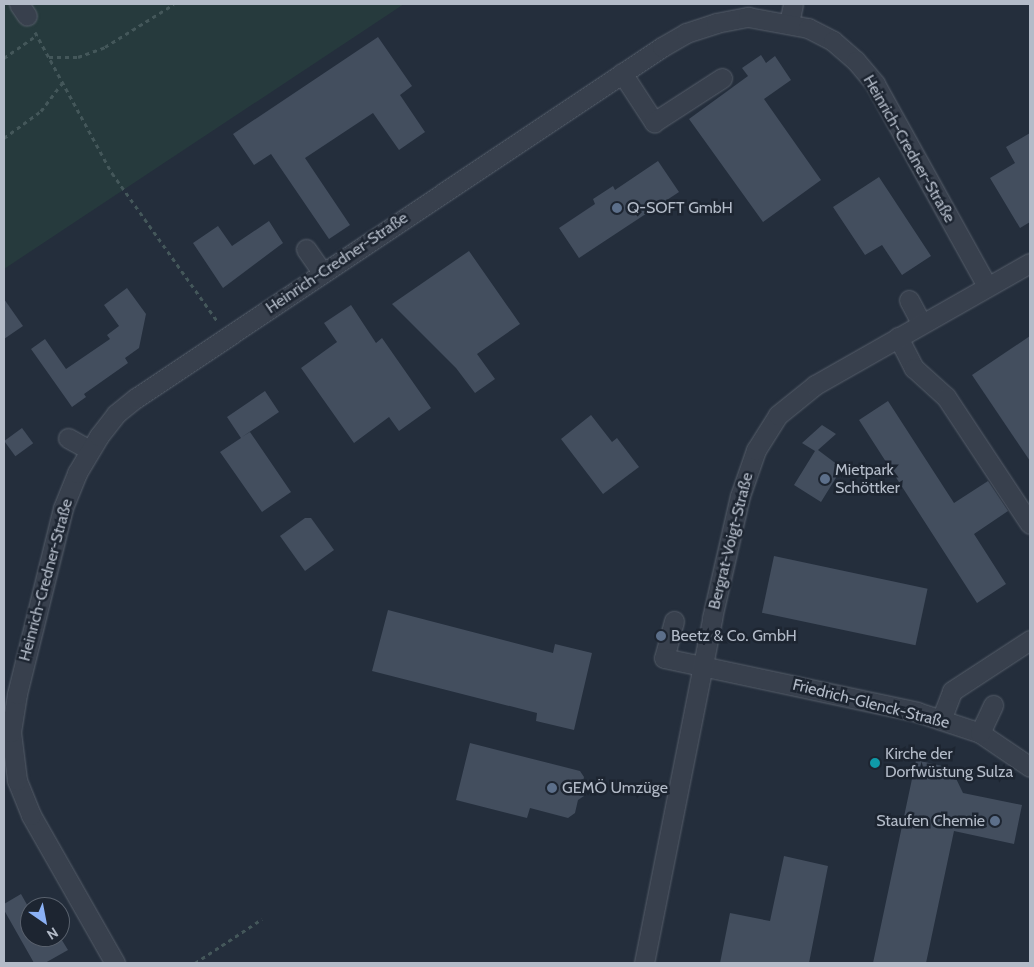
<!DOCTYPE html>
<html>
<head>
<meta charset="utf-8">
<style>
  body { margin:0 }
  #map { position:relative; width:1034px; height:967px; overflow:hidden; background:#242e3c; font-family:Cabin,sans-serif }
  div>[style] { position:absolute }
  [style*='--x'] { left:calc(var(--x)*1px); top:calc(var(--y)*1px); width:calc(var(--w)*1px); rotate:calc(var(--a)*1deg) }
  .green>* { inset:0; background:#263a3d }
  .building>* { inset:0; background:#434e5e; transform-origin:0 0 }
  .path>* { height:3px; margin-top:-1.5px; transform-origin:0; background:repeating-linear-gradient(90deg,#44575a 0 4px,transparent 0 8px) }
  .roads { filter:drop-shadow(0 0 1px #565e6a) drop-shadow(0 0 1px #565e6a) }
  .minor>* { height:19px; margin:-9.5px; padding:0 9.5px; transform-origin:9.5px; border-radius:9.5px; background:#38404d }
  .dots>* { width:14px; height:14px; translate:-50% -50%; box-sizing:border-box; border:2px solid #1d2531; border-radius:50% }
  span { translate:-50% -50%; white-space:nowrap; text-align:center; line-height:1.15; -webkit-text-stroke:5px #1d2531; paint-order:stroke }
  .street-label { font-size:16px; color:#b3bbc8 }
  .poi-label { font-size:16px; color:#b3bbc8 }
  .left { translate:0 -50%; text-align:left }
  .right { translate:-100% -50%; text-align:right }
  .frame { position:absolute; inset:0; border:5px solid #b3bbc8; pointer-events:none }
  .north { position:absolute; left:20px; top:897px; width:50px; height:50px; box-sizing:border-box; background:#1d2531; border:1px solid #59616d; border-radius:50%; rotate:147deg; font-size:14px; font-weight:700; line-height:20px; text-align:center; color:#b3bbc8 }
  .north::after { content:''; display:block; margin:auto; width:18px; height:22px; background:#8bb1f5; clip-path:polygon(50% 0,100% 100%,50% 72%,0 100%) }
</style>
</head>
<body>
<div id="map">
  <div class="green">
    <div style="clip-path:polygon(4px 4px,11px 4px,17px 13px,31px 4px,404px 4px,4px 269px)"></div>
  </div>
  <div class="building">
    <div style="clip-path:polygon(378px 37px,412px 86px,400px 95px,425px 132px,399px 150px,373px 113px,305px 158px,350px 225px,329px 239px,271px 154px,254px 165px,233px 134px)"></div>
    <div style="clip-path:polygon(761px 55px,766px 63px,775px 56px,791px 80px,764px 99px,821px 180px,763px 222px,689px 119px,748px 76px,742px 68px)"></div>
    <div style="clip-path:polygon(1030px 133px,1030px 222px,1020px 228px,990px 178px,1015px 163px,1006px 147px)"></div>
    <div style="clip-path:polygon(658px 161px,679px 192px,579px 258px,559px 228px,595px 204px,593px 199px,613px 186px,615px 190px)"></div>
    <div style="clip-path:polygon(879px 177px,931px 256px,902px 275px,882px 245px,865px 255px,833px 207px)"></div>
    <div style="clip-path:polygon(269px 221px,283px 243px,223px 288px,193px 243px,218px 226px,232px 246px)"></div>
    <div style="clip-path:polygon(469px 251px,520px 324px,477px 354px,495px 379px,475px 393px,456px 368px,392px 304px)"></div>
    <div style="clip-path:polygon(127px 288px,146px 314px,139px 348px,125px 358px,128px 363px,84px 394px,86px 397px,72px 407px,31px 349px,45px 339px,66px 369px,110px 339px,107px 335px,119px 326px,104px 305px)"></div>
    <div style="clip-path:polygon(4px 299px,23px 326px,4px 339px)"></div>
    <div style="clip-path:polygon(351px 305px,376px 343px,382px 338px,431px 408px,399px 431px,389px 417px,354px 443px,301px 368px,337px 342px,324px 323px)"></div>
    <div style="clip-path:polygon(1030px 336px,1030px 461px,972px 375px)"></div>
    <div style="clip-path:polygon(265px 391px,279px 412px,242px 437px,250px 432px,291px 492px,262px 512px,220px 452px,241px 438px,227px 417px)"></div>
    <div style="clip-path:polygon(888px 401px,954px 503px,988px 481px,1008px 511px,974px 534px,1006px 584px,977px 603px,859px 420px)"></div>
    <div style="clip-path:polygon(591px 415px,612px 442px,617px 438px,639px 467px,603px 494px,561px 439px)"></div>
    <div style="clip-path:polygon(822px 425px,836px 434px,818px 450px,842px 468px,821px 502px,794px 485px,815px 451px,802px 443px)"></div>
    <div style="left:22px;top:428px;width:19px;height:22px;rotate:54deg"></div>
    <div style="clip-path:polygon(305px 518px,311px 518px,334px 550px,305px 571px,280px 536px)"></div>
    <div style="left:774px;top:556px;width:157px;height:58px;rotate:12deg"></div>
    <div style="clip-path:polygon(388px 610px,553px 653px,555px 644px,592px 653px,574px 730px,536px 721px,537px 713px,372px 671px)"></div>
    <div style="clip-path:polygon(470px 743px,580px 771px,584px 777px,581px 791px,584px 796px,578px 800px,575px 813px,568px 818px,530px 808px,527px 818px,456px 800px)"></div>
    <div style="clip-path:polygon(916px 760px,951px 768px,963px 793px,1022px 805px,1014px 844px,954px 831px,926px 963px,873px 963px)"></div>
    <div style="clip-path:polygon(784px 856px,828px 866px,809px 963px,720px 963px,730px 913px,770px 921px)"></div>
    <div style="clip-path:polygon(21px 894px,30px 910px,30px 937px,60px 937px,68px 950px,45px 963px,34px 963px,4px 910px,4px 904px)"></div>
  </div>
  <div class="path">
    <div style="--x:35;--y:32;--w:161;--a:61.4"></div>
    <div style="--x:112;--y:173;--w:183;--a:54.6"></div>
    <div style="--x:49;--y:57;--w:29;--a:0"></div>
    <div style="--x:78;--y:57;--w:29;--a:-20"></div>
    <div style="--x:105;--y:47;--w:81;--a:-31.9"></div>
    <div style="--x:4;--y:58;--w:40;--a:-34.9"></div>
    <div style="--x:4;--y:138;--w:46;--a:-36.1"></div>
    <div style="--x:41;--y:111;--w:35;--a:-53"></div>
    <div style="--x:195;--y:963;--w:80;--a:-33.3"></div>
  </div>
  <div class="roads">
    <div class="minor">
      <div style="--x:19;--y:4;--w:14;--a:56"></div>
      <div style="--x:789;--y:23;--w:19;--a:-78"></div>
      <div style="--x:622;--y:73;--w:59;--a:56.9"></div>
      <div style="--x:654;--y:122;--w:81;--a:-32.9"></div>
      <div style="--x:306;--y:249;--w:28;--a:55"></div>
      <div style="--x:909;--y:300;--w:26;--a:62"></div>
      <div style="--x:898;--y:337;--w:35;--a:63"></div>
      <div style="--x:914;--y:368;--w:43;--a:42.2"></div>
      <div style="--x:946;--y:397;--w:152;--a:56.5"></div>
      <div style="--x:68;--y:438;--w:25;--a:29"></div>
      <div style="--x:674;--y:621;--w:38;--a:105"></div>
      <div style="--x:664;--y:658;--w:259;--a:12"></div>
      <div style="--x:917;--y:712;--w:66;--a:18.4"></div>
      <div style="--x:980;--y:733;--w:60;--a:34.2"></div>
      <div style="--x:941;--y:720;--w:31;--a:-69"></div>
      <div style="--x:952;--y:691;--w:93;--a:-33.2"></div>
      <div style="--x:980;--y:733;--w:31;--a:-65"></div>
      <div style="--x:115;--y:963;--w:170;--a:-119.6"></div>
      <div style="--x:31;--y:815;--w:38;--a:-112"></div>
      <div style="--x:17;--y:780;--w:48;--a:-97.1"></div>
      <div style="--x:11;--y:732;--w:38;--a:-81"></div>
      <div style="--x:17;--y:694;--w:192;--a:-76.1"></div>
      <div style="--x:63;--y:508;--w:38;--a:-68"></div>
      <div style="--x:77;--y:473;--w:43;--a:-59.3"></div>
      <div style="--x:99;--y:436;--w:28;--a:-52"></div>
      <div style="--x:116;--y:414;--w:26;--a:-39"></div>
      <div style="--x:136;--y:398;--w:632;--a:-33.72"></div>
      <div style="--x:662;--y:47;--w:28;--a:-30"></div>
      <div style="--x:686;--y:33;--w:32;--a:-18"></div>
      <div style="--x:716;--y:23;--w:33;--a:-11"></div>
      <div style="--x:748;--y:17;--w:61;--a:10.4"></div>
      <div style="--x:808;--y:28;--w:28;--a:27"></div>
      <div style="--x:833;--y:41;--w:30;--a:41"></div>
      <div style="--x:856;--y:61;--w:30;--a:50"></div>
      <div style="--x:875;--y:84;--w:231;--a:61"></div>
      <div style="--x:644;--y:963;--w:352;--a:-78.8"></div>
      <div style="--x:712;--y:618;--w:125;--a:-77.1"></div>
      <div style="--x:740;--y:496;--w:49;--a:-70.8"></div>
      <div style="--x:756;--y:450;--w:41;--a:-57.8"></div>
      <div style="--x:778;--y:415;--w:48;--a:-39"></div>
      <div style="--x:815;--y:385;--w:247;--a:-29.6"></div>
    </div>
  </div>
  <div class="dots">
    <div style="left:617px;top:208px;background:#5c6f8a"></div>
    <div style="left:825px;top:479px;background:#5c6f8a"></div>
    <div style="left:661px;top:636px;background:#5c6f8a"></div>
    <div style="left:875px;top:763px;background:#0f9aa8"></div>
    <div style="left:552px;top:788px;background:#5c6f8a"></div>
    <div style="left:995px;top:821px;background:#5c6f8a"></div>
  </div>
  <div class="street-label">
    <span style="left:909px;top:149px;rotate:60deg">Heinrich-Credner-Straße</span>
    <span style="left:337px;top:263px;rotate:-34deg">Heinrich-Credner-Straße</span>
    <span style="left:731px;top:541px;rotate:-76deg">Bergrat-Voigt-Straße</span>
    <span style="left:46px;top:580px;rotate:-75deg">Heinrich-Credner-Straße</span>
    <span style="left:871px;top:704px;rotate:14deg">Friedrich-Glenck-Straße</span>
  </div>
  <div class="poi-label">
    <span class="left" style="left:627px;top:208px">Q-SOFT GmbH</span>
    <span class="left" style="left:835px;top:479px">Mietpark<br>Schöttker</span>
    <span class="left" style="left:671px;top:636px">Beetz &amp; Co. GmbH</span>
    <span class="left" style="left:885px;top:763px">Kirche der<br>Dorfwüstung Sulza</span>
    <span class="left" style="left:562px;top:788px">GEMÖ Umzüge</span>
    <span class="right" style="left:985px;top:821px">Staufen Chemie</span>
  </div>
  <div class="frame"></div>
  <div class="north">N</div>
</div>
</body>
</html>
